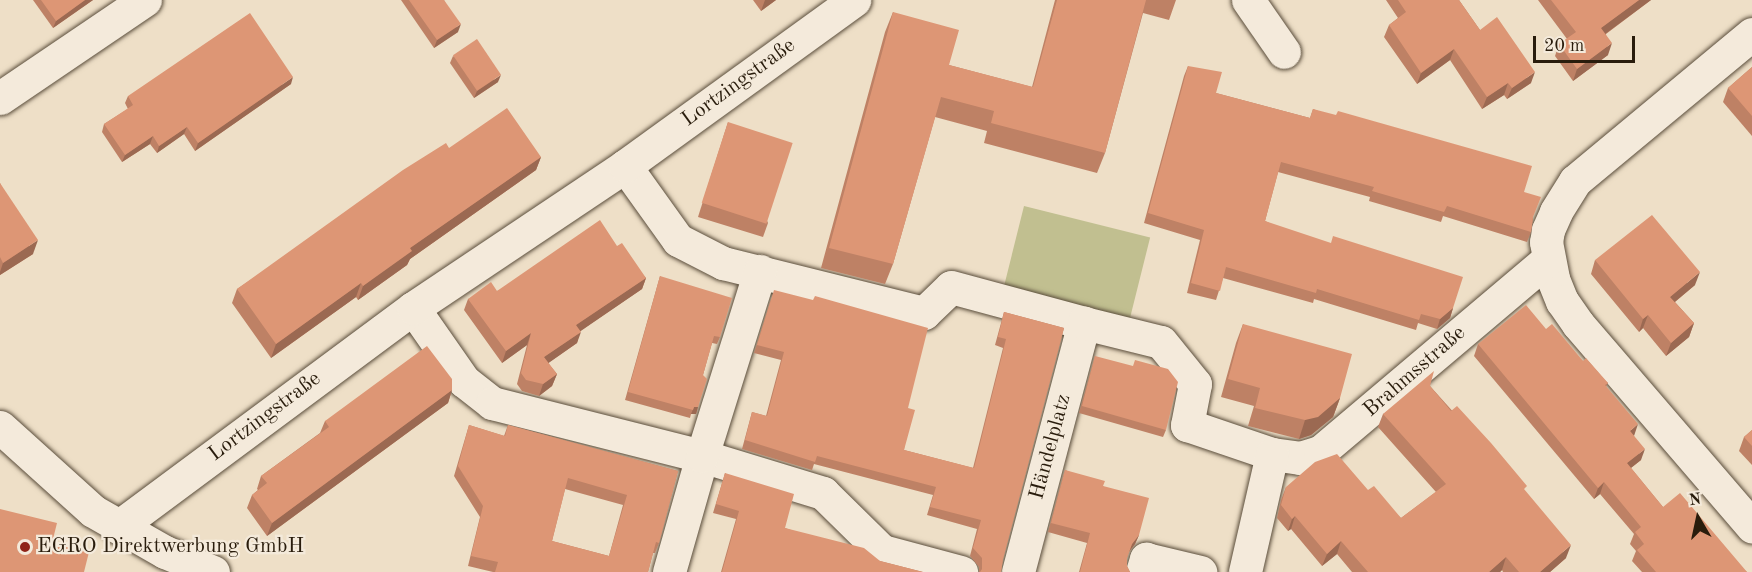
<!DOCTYPE html>
<html>
<head>
<meta charset="utf-8">
<style>
  body { margin:0 }
  #map { position:relative; width:1752px; height:572px; overflow:hidden; background:#eedfc7; font-family:"Old Standard TT",serif }
  div>[style] { position:absolute }
  [style*='--x'] { left:calc(var(--x)*1px); top:calc(var(--y)*1px); width:calc(var(--w)*1px); rotate:calc(var(--a)*1deg) }
  .green>* { inset:0; background:#c1bf90; transform-origin:0 0 }
  .roads { filter:drop-shadow(0 0 2px #5a4d3b) drop-shadow(0 0 2px #5a4d3b) }
  .street>* { height:33px; margin:-16.5px; padding:0 16.5px; transform-origin:16.5px; border-radius:16.5px; background:#f4eadb }
  .wall>* { inset:0; background:#be8165 }
  .shaded-wall>* { inset:0; background:#9b6952 }
  .building>* { inset:0; background:#dd9675; transform-origin:0 0 }
  .dots>* { width:16px; height:16px; translate:-50% -50%; box-sizing:border-box; border:3px solid #f4eadb; border-radius:50% }
  span { translate:-50% -50%; white-space:nowrap; text-align:center; line-height:1.15; -webkit-text-stroke:4.5px #f4eadb; paint-order:stroke }
  .street-label { font-size:21px; color:#291c0c }
  .poi-label { font-size:21px; color:#291c0c }
  .left { translate:0 -50%; text-align:left }
  .north { position:absolute; left:1668px; top:488px; width:60px; height:60px; -webkit-text-stroke:4px #f4eadb; paint-order:stroke; rotate:351deg; font-size:16px; font-weight:700; line-height:24px; text-align:center; color:#291c0c }
  .north::after { content:''; display:block; margin:auto; width:21px; height:27px; background:#291c0c; clip-path:polygon(50% 0,100% 100%,50% 72%,0 100%) }
  .scale { position:absolute; left:1533px; top:36px; width:102px; height:27px; box-sizing:border-box; border:3px solid #291c0c; border-top:0; padding-left:8px; font-size:18px; line-height:21px; white-space:nowrap; color:#291c0c; -webkit-text-stroke:4px #f4eadb; paint-order:stroke }
</style>
</head>
<body>
<div id="map">
  <div class="green">
    <div style="left:1024px;top:206px;width:130px;height:87px;rotate:14deg"></div>
  </div>
  <div class="roads">
    <div class="street">
      <div style="--x:1248;--y:0;--w:63;--a:55.3"></div>
      <div style="--x:1752;--y:34;--w:230;--a:140.3"></div>
      <div style="--x:1575;--y:181;--w:36;--a:122"></div>
      <div style="--x:1556;--y:212;--w:20;--a:114"></div>
      <div style="--x:1548;--y:230;--w:12;--a:99"></div>
      <div style="--x:1546;--y:242;--w:38;--a:79"></div>
      <div style="--x:1553;--y:279;--w:24;--a:68"></div>
      <div style="--x:1562;--y:301;--w:28;--a:55"></div>
      <div style="--x:1578;--y:324;--w:267;--a:49.3"></div>
      <div style="--x:0;--y:98;--w:175;--a:-34.1"></div>
      <div style="--x:625;--y:166;--w:91;--a:54.4"></div>
      <div style="--x:678;--y:240;--w:51;--a:27.1"></div>
      <div style="--x:723;--y:263;--w:207;--a:14"></div>
      <div style="--x:924;--y:313;--w:37;--a:-44"></div>
      <div style="--x:951;--y:287;--w:138;--a:15.1"></div>
      <div style="--x:413;--y:308;--w:89;--a:55.1"></div>
      <div style="--x:464;--y:381;--w:36;--a:38"></div>
      <div style="--x:492;--y:403;--w:217;--a:14.2"></div>
      <div style="--x:702;--y:456;--w:127;--a:17"></div>
      <div style="--x:823;--y:493;--w:83;--a:44.5"></div>
      <div style="--x:882;--y:551;--w:82;--a:14.9"></div>
      <div style="--x:0;--y:427;--w:125;--a:42.1"></div>
      <div style="--x:93;--y:511;--w:83;--a:29.7"></div>
      <div style="--x:165;--y:552;--w:52;--a:22.6"></div>
      <div style="--x:1272;--y:454;--w:28;--a:8"></div>
      <div style="--x:1300;--y:458;--w:21;--a:-17"></div>
      <div style="--x:1320;--y:452;--w:299;--a:-40.2"></div>
      <div style="--x:118;--y:527;--w:367;--a:-36.6"></div>
      <div style="--x:413;--y:308;--w:255;--a:-33.8"></div>
      <div style="--x:625;--y:166;--w:283;--a:-35.9"></div>
      <div style="--x:669;--y:572;--w:121;--a:-74.1"></div>
      <div style="--x:702;--y:456;--w:194;--a:-72.6"></div>
      <div style="--x:1018;--y:572;--w:258;--a:-75.2"></div>
      <div style="--x:1084;--y:323;--w:79;--a:13.9"></div>
      <div style="--x:1161;--y:342;--w:54;--a:51"></div>
      <div style="--x:1195;--y:384;--w:42;--a:101"></div>
      <div style="--x:1187;--y:425;--w:90;--a:18.8"></div>
      <div style="--x:1272;--y:454;--w:121;--a:102.9"></div>
      <div style="--x:1142;--y:572;--w:14;--a:-73"></div>
      <div style="--x:1146;--y:559;--w:56;--a:13.5"></div>
    </div>
  </div>
  <div class="wall">
    <div style="clip-path:polygon(33px 0,93px 0,53px 28px)"></div>
    <div style="clip-path:polygon(401px 0,444px 0,458px 32px,434px 48px)"></div>
    <div style="clip-path:polygon(753px 0,776px 0,761px 11px)"></div>
    <div style="clip-path:polygon(1055px 0,1176px 0,1169px 20px,1143px 13px,1105px 153px,1097px 173px,984px 143px,987px 131px,935px 117px,893px 264px,885px 284px,821px 268px,885px 32px,893px 12px,949px 65px,1032px 87px)"></div>
    <div style="clip-path:polygon(1386px 0,1459px 0,1480px 30px,1531px 83px,1507px 99px,1504px 95px,1482px 109px,1450px 60px,1417px 84px,1384px 37px,1389px 25px,1398px 18px)"></div>
    <div style="clip-path:polygon(1538px 0,1651px 0,1606px 34px,1608px 55px,1573px 81px,1555px 56px,1559px 44px,1567px 39px)"></div>
    <div style="clip-path:polygon(453px 56px,498px 82px,474px 98px,450px 63px)"></div>
    <div style="clip-path:polygon(1188px 66px,1216px 93px,1310px 118px,1313px 109px,1524px 192px,1533px 219px,1531px 232px,1527px 242px,1443px 216px,1441px 222px,1369px 201px,1370px 197px,1278px 172px,1265px 221px,1453px 308px,1450px 318px,1437px 329px,1418px 323px,1416px 330px,1314px 299px,1313px 303px,1223px 278px,1216px 300px,1187px 293px,1200px 240px,1144px 223px,1184px 76px)"></div>
    <div style="clip-path:polygon(1752px 67px,1752px 136px,1723px 102px,1728px 88px)"></div>
    <div style="clip-path:polygon(291px 84px,195px 151px,184px 134px,157px 153px,150px 144px,122px 162px,102px 132px,104px 124px,128px 109px,125px 103px,128px 96px)"></div>
    <div style="clip-path:polygon(728px 122px,768px 223px,763px 237px,698px 217px)"></div>
    <div style="clip-path:polygon(449px 148px,541px 157px,536px 170px,410px 259px,407px 265px,358px 300px,356px 297px,271px 358px,232px 303px,237px 289px)"></div>
    <div style="clip-path:polygon(0 183px,33px 254px,0 275px)"></div>
    <div style="clip-path:polygon(617px 246px,646px 278px,642px 289px,580px 331px,577px 343px,548px 363px,557px 374px,552px 386px,539px 396px,522px 391px,517px 384px,527px 345px,502px 363px,464px 310px,468px 299px,497px 291px)"></div>
    <div style="clip-path:polygon(1595px 260px,1695px 285px,1675px 302px,1694px 323px,1689px 337px,1666px 356px,1643px 328px,1639px 332px,1591px 274px)"></div>
    <div style="clip-path:polygon(660px 276px,720px 337px,717px 344px,712px 343px,703px 375px,698px 407px,696px 414px,691px 414px,690px 418px,625px 400px)"></div>
    <div style="clip-path:polygon(771px 299px,908px 408px,904px 450px,973px 468px,1003px 348px,995px 345px,1004px 312px,1064px 328px,1003px 559px,1001px 572px,979px 572px,979px 567px,970px 556px,977px 529px,927px 515px,933px 495px,814px 464px,812px 470px,742px 449px,752px 412px,766px 416px,781px 360px,754px 353px)"></div>
    <div style="clip-path:polygon(1243px 324px,1340px 398px,1333px 417px,1311px 435px,1299px 439px,1248px 426px,1254px 406px,1221px 397px,1236px 343px)"></div>
    <div style="clip-path:polygon(1546px 329px,1608px 383px,1606px 387px,1634px 436px,1641px 460px,1631px 468px,1663px 507px,1747px 572px,1642px 572px,1632px 561px,1636px 551px,1630px 544px,1634px 534px,1600px 494px,1594px 499px,1474px 356px,1478px 344px)"></div>
    <div style="clip-path:polygon(1095px 356px,1166px 430px,1163px 437px,1079px 413px)"></div>
    <div style="clip-path:polygon(1430px 386px,1525px 492px,1566px 558px,1550px 572px,1503px 572px,1502px 570px,1500px 572px,1352px 572px,1337px 554px,1322px 566px,1291px 529px,1288px 531px,1277px 518px,1281px 500px,1286px 487px,1368px 490px,1401px 518px,1436px 492px,1378px 427px,1383px 414px)"></div>
    <div style="clip-path:polygon(452px 390px,448px 403px,267px 536px,247px 508px,252px 495px,258px 490px,257px 489px,261px 476px,320px 433px,325px 421px)"></div>
    <div style="clip-path:polygon(evenodd,469px 425px,504px 436px,508px 425px,678px 471px,659px 543px,655px 553px,653px 553px,648px 572px,493px 572px,468px 566px,480px 517px,454px 476px,469px 425px,565px 489px,623px 505px,609px 556px,552px 541px,565px 489px)"></div>
    <div style="clip-path:polygon(1752px 430px,1752px 465px,1739px 451px,1744px 437px)"></div>
    <div style="clip-path:polygon(1065px 470px,1103px 486px,1139px 535px,1135px 544px,1129px 552px,1127px 558px,1127px 566px,1130px 572px,1079px 572px,1087px 543px,1048px 532px,1062px 480px)"></div>
    <div style="clip-path:polygon(725px 473px,785px 528px,880px 561px,923px 572px,721px 572px,736px 519px,713px 513px)"></div>
  </div>
  <div class="shaded-wall">
    <div style="clip-path:polygon(85px 0,93px 0,53px 28px,56px 21px)"></div>
    <div style="clip-path:polygon(765px 0,776px 0,761px 11px)"></div>
    <div style="clip-path:polygon(1639px 0,1651px 0,1597px 40px,1601px 28px)"></div>
    <div style="clip-path:polygon(461px 24px,458px 32px,434px 48px,437px 40px)"></div>
    <div style="clip-path:polygon(1612px 43px,1608px 55px,1573px 81px,1577px 69px)"></div>
    <div style="clip-path:polygon(1454px 49px,1450px 60px,1417px 84px,1421px 73px)"></div>
    <div style="clip-path:polygon(1535px 72px,1531px 83px,1507px 99px,1512px 88px)"></div>
    <div style="clip-path:polygon(501px 75px,498px 82px,474px 98px,477px 91px)"></div>
    <div style="clip-path:polygon(293px 77px,291px 84px,195px 151px,198px 143px)"></div>
    <div style="clip-path:polygon(1508px 83px,1504px 95px,1482px 109px,1487px 97px)"></div>
    <div style="clip-path:polygon(187px 127px,184px 134px,157px 153px,159px 146px)"></div>
    <div style="clip-path:polygon(153px 136px,150px 144px,122px 162px,125px 155px)"></div>
    <div style="clip-path:polygon(541px 157px,536px 170px,410px 259px,407px 265px,358px 300px,363px 286px,410px 248px)"></div>
    <div style="clip-path:polygon(38px 240px,33px 254px,0 275px,0 272px,3px 263px)"></div>
    <div style="clip-path:polygon(1700px 272px,1695px 285px,1665px 310px,1670px 297px)"></div>
    <div style="clip-path:polygon(646px 278px,642px 289px,572px 337px,576px 325px)"></div>
    <div style="clip-path:polygon(361px 283px,356px 297px,271px 358px,276px 344px)"></div>
    <div style="clip-path:polygon(1453px 308px,1450px 318px,1437px 329px,1440px 319px)"></div>
    <div style="clip-path:polygon(1648px 315px,1643px 328px,1639px 332px,1643px 319px)"></div>
    <div style="clip-path:polygon(1694px 323px,1689px 337px,1666px 356px,1671px 343px)"></div>
    <div style="clip-path:polygon(581px 332px,577px 343px,540px 369px,544px 357px)"></div>
    <div style="clip-path:polygon(531px 333px,527px 345px,502px 363px,506px 351px)"></div>
    <div style="clip-path:polygon(557px 374px,552px 386px,539px 396px,543px 384px)"></div>
    <div style="clip-path:polygon(452px 390px,448px 403px,267px 536px,272px 523px)"></div>
    <div style="clip-path:polygon(1340px 398px,1333px 417px,1311px 435px,1299px 439px,1305px 420px)"></div>
    <div style="clip-path:polygon(694px 407px,698px 407px,696px 414px,691px 414px)"></div>
    <div style="clip-path:polygon(1638px 424px,1634px 436px,1630px 431px)"></div>
    <div style="clip-path:polygon(1645px 449px,1641px 460px,1623px 474px,1627px 463px)"></div>
    <div style="clip-path:polygon(1604px 482px,1600px 494px,1594px 499px,1598px 488px)"></div>
    <div style="clip-path:polygon(1295px 516px,1291px 529px,1288px 531px,1292px 519px)"></div>
    <div style="clip-path:polygon(1139px 535px,1135px 544px,1128px 553px,1132px 544px)"></div>
    <div style="clip-path:polygon(1341px 541px,1337px 554px,1322px 566px,1327px 554px)"></div>
    <div style="clip-path:polygon(1571px 545px,1566px 558px,1550px 572px,1540px 572px)"></div>
    <div style="clip-path:polygon(1506px 557px,1502px 570px,1500px 572px,1489px 572px)"></div>
  </div>
  <div class="building">
    <div style="clip-path:polygon(41px 0,85px 0,56px 21px)"></div>
    <div style="clip-path:polygon(409px 0,444px 0,461px 24px,437px 40px)"></div>
    <div style="clip-path:polygon(1057px 0,1146px 0,1105px 153px,991px 123px,994px 111px,941px 97px,893px 264px,829px 248px,893px 12px,959px 30px,949px 65px,1033px 87px)"></div>
    <div style="clip-path:polygon(1398px 0,1459px 0,1480px 30px,1497px 17px,1535px 72px,1512px 88px,1508px 83px,1487px 97px,1454px 49px,1421px 73px,1389px 25px,1406px 12px)"></div>
    <div style="clip-path:polygon(1551px 0,1639px 0,1601px 28px,1612px 43px,1577px 69px,1559px 44px,1576px 32px)"></div>
    <div style="clip-path:polygon(250px 13px,293px 77px,198px 143px,187px 127px,159px 146px,153px 136px,125px 155px,104px 124px,133px 105px,128px 96px)"></div>
    <div style="left:477px;top:39px;width:43px;height:29px;rotate:56deg"></div>
    <div style="clip-path:polygon(1188px 66px,1222px 72px,1216px 93px,1310px 118px,1313px 109px,1336px 115px,1338px 111px,1532px 166px,1524px 192px,1541px 197px,1533px 217px,1531px 232px,1447px 206px,1444px 212px,1372px 191px,1374px 187px,1281px 162px,1265px 221px,1331px 243px,1333px 236px,1463px 277px,1453px 308px,1440px 319px,1421px 314px,1419px 320px,1317px 289px,1316px 293px,1226px 267px,1220px 291px,1191px 283px,1204px 230px,1148px 213px)"></div>
    <div style="clip-path:polygon(1752px 67px,1752px 116px,1728px 88px)"></div>
    <div style="clip-path:polygon(507px 108px,541px 157px,410px 248px,412px 251px,363px 286px,361px 283px,276px 344px,237px 289px,403px 170px,446px 143px,449px 148px)"></div>
    <div style="left:728px;top:122px;width:68px;height:85px;rotate:18deg"></div>
    <div style="clip-path:polygon(0 183px,38px 240px,3px 263px,0 257px)"></div>
    <div style="clip-path:polygon(1652px 215px,1700px 272px,1670px 297px,1694px 323px,1671px 343px,1648px 315px,1643px 319px,1595px 260px)"></div>
    <div style="clip-path:polygon(600px 220px,617px 246px,622px 243px,646px 278px,576px 325px,581px 332px,544px 357px,557px 374px,543px 384px,526px 380px,521px 373px,531px 333px,506px 351px,468px 299px,491px 282px,497px 291px)"></div>
    <div style="clip-path:polygon(660px 276px,732px 298px,720px 337px,714px 336px,703px 375px,707px 379px,698px 407px,694px 407px,693px 410px,628px 392px)"></div>
    <div style="clip-path:polygon(774px 290px,813px 300px,815px 296px,928px 328px,908px 408px,915px 410px,904px 450px,974px 468px,1006px 339px,998px 337px,1004px 312px,1064px 328px,1003px 559px,1001px 572px,980px 572px,982px 569px,982px 558px,973px 548px,981px 520px,930px 507px,936px 487px,817px 456px,815px 462px,745px 440px,752px 412px,767px 416px,784px 352px,757px 345px)"></div>
    <div style="clip-path:polygon(1526px 305px,1546px 329px,1552px 324px,1583px 361px,1586px 358px,1608px 383px,1605px 385px,1638px 424px,1630px 431px,1645px 449px,1627px 463px,1663px 507px,1680px 493px,1747px 572px,1656px 572px,1637px 550px,1644px 544px,1635px 532px,1641px 527px,1604px 482px,1598px 488px,1478px 344px)"></div>
    <div style="clip-path:polygon(1243px 324px,1352px 354px,1340px 398px,1318px 417px,1305px 420px,1255px 408px,1260px 388px,1228px 379px)"></div>
    <div style="clip-path:polygon(427px 346px,452px 379px,452px 390px,272px 523px,252px 495px,267px 483px,261px 476px,329px 427px,325px 421px)"></div>
    <div style="clip-path:polygon(1095px 356px,1133px 366px,1135px 360px,1168px 369px,1178px 382px,1166px 430px,1082px 406px)"></div>
    <div style="clip-path:polygon(1434px 371px,1430px 386px,1451px 411px,1457px 406px,1491px 443px,1527px 486px,1524px 489px,1571px 545px,1540px 572px,1519px 572px,1506px 557px,1489px 572px,1368px 572px,1341px 541px,1327px 554px,1295px 516px,1292px 519px,1281px 505px,1286px 487px,1315px 462px,1337px 454px,1368px 490px,1374px 486px,1401px 518px,1446px 484px,1383px 414px)"></div>
    <div style="clip-path:polygon(evenodd,469px 425px,505px 436px,508px 425px,678px 471px,659px 543px,656px 542px,648px 572px,495px 572px,498px 562px,471px 556px,483px 506px,458px 466px,469px 425px,568px 478px,627px 495px,609px 556px,552px 541px,568px 478px)"></div>
    <div style="clip-path:polygon(1752px 430px,1752px 446px,1744px 437px)"></div>
    <div style="clip-path:polygon(1065px 470px,1105px 481px,1103px 486px,1149px 498px,1139px 535px,1132px 544px,1127px 558px,1127px 566px,1130px 572px,1080px 572px,1090px 533px,1051px 523px)"></div>
    <div style="clip-path:polygon(725px 473px,794px 494px,785px 528px,864px 548px,880px 561px,923px 572px,722px 572px,739px 511px,716px 504px)"></div>
    <div style="clip-path:polygon(0 509px,57px 523px,52px 543px,89px 552px,84px 572px,0 572px)"></div>
  </div>
  <div class="dots">
    <div style="left:25px;top:547px;background:#8f2418"></div>
  </div>
  <div class="street-label">
    <span style="left:739px;top:83px;rotate:-36deg">Lortzingstraße</span>
    <span style="left:1415px;top:372px;rotate:-41deg">Brahmsstraße</span>
    <span style="left:265px;top:417px;rotate:-37deg">Lortzingstraße</span>
    <span style="left:1051px;top:447px;rotate:-75deg">Händelplatz</span>
  </div>
  <div class="poi-label">
    <span class="left" style="left:37px;top:547px">EGRO Direktwerbung GmbH</span>
  </div>
  <div class="north">N</div>
  <div class="scale">20 m</div>
</div>
</body>
</html>
